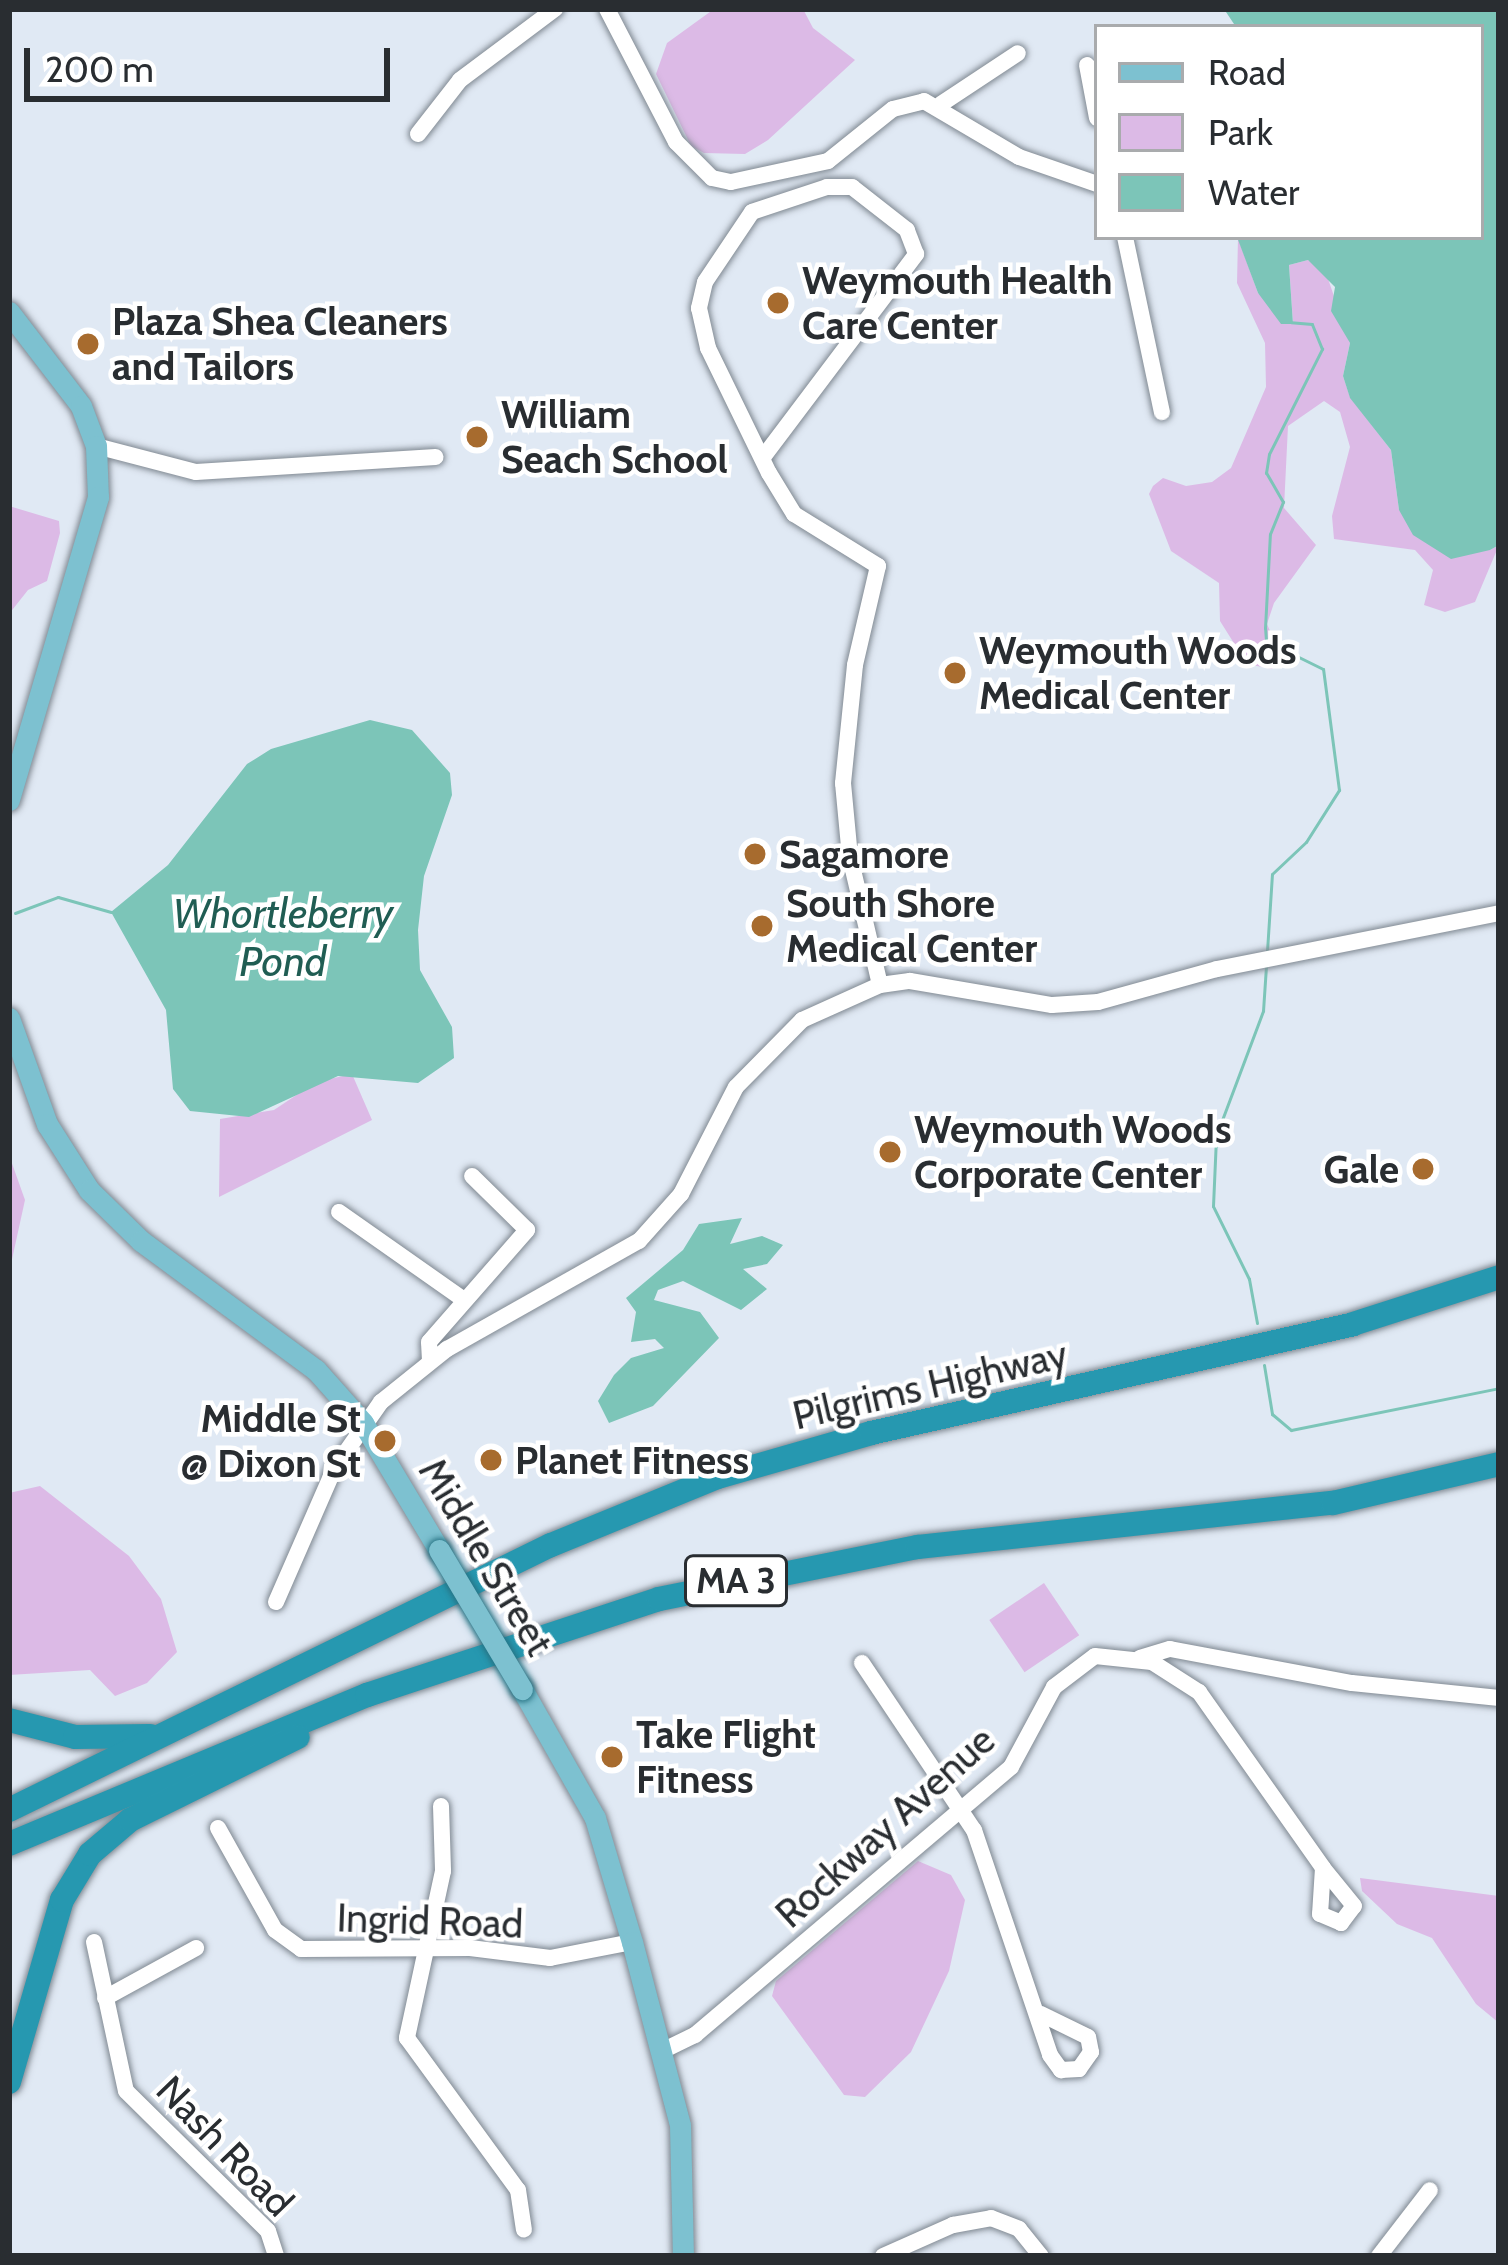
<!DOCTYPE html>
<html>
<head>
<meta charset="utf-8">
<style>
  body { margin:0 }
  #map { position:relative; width:1508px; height:2265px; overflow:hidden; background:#e0e9f4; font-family:Cabin,sans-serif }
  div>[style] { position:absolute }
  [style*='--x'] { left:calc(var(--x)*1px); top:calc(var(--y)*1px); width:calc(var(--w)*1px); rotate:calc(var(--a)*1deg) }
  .green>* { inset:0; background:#dcbae6; transform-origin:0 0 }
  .water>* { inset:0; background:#7cc5b8 }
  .stream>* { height:3px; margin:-1.5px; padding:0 1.5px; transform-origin:1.5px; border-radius:1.5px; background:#7cc5b8 }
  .roads { filter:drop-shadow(0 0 3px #808992) drop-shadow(0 0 3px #808992) }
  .minor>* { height:16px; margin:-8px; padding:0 8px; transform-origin:8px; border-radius:8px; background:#fff }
  .major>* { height:21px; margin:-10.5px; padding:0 10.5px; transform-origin:10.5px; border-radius:10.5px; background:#7dc1d0 }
  .highway>* { height:24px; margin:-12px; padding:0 12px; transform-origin:12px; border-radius:12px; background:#2698b0 }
  .bridges { filter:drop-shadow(0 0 3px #277384) drop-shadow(0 0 3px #277384) }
  .major-bridge>* { height:21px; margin:-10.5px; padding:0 10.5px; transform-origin:10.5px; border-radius:10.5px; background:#7dc1d0 }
  .dots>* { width:33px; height:33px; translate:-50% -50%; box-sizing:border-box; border:6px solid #fff; border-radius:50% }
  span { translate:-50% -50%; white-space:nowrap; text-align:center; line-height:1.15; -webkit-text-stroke:9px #fff; paint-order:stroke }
  .shield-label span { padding:3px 9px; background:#fff; border:3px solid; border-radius:9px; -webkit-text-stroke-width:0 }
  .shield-label { font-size:36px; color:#292d31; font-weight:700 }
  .poi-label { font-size:39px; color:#292d31; font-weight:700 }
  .left { translate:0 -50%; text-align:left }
  .right { translate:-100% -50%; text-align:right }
  .street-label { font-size:39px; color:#292d31 }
  .water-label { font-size:42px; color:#205d53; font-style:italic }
  .frame { position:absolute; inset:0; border:12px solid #292d31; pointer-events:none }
  .legend { position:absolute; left:1094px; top:24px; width:390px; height:216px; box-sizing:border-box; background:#fff; border:3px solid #a9abad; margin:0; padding:15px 21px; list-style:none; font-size:36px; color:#292d31 }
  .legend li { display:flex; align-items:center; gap:24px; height:60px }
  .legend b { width:60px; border:3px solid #a9abad }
  .scale { position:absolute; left:24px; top:48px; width:366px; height:54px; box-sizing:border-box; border:6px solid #292d31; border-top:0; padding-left:15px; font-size:36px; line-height:42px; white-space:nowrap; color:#292d31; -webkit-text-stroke:9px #fff; paint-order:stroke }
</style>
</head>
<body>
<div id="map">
  <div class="green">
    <div style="clip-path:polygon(714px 9px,803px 9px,813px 28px,855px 60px,768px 140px,745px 154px,704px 153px,691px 146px,656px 74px,667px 43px)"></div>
    <div style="clip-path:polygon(1238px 238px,1258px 293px,1293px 323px,1289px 265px,1308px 260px,1325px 270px,1350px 343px,1343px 376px,1350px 397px,1391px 450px,1399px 510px,1490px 550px,1499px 545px,1475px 602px,1445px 612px,1424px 605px,1433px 570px,1415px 550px,1334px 539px,1332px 516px,1350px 447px,1340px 412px,1324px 401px,1288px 426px,1284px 508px,1316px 545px,1274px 603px,1267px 624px,1281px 656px,1272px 669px,1247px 664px,1220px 621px,1219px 583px,1171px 551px,1149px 494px,1153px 486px,1163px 478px,1186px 486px,1212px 482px,1231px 468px,1266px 387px,1265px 343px,1237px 283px)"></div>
    <div style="clip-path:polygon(9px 506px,59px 521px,60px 533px,47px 581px,28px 590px,9px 614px)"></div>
    <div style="clip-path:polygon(352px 1074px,372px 1120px,219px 1197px,220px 1119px,274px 1110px,316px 1082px)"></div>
    <div style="clip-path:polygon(9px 1155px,25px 1200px,9px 1273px)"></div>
    <div style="clip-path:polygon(40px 1486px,129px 1556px,161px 1599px,177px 1652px,147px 1683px,115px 1696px,90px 1670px,9px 1675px,9px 1493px)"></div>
    <div style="left:1044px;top:1583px;width:63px;height:66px;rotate:56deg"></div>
    <div style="clip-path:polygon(918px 1861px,951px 1875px,965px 1900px,949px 1971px,911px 2052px,865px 2097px,844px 2095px,772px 1996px,776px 1981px)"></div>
    <div style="clip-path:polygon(1360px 1878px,1499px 1896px,1499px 2023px,1476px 2004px,1432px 1938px,1397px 1924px,1362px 1891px)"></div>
  </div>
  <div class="water">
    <div style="clip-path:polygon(1224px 9px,1499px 9px,1499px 545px,1490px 550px,1451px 559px,1413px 535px,1399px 510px,1391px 450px,1350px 398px,1343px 376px,1350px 343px,1331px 311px,1335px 287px,1308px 260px,1289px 265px,1293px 324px,1281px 324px,1258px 293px,1237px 237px,1481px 237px,1481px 27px,1236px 27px)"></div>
    <div style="clip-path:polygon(370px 720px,412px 730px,450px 773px,452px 795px,424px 876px,418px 930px,420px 970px,452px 1027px,454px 1058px,418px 1083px,338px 1076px,249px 1117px,190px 1111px,173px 1089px,166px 1010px,111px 912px,168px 865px,247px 764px,271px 749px)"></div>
    <div style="clip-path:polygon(742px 1218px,730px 1244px,762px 1236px,783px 1245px,767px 1264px,743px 1269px,767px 1289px,741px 1310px,683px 1281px,658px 1290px,654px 1300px,700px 1312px,719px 1338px,653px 1406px,609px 1423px,598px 1401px,614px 1375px,631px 1358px,664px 1348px,655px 1339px,631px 1342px,636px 1312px,626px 1298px,683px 1250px,699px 1224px)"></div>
  </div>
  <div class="stream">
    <div style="--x:15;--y:913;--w:46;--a:-20.4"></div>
    <div style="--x:58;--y:897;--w:55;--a:15.8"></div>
    <div style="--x:1267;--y:951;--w:77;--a:-86.3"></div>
    <div style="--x:1272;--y:874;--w:47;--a:-43.3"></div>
    <div style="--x:1306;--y:842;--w:62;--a:-57.6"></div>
    <div style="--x:1339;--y:790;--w:122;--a:-97.5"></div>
    <div style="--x:1323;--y:669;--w:64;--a:-153.8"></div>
    <div style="--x:1266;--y:641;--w:13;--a:-94"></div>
    <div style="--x:1265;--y:628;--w:94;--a:-87"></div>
    <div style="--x:1270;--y:534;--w:35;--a:-68"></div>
    <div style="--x:1283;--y:502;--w:34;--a:-120"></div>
    <div style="--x:1266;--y:473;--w:19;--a:-81"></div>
    <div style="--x:1269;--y:454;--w:118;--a:-63.2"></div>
    <div style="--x:1322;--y:349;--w:27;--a:-112"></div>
    <div style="--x:1312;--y:324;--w:21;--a:-175"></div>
    <div style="--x:1257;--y:1323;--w:45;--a:-100.3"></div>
    <div style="--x:1249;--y:1279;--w:81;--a:-116.3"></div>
    <div style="--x:1213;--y:1206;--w:70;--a:-87.5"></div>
    <div style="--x:1216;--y:1136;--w:134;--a:-69.4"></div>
    <div style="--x:1263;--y:1011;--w:45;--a:-86.2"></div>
    <div style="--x:1264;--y:1365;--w:50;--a:80.7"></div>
    <div style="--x:1272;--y:1414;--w:25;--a:40"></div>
    <div style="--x:1291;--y:1430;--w:212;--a:-11.4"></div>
  </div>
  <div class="roads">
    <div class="minor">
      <div style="--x:607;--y:9;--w:150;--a:62.6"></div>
      <div style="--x:676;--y:142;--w:51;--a:45"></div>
      <div style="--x:712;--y:178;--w:19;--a:12"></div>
      <div style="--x:731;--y:182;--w:99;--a:-12.2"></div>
      <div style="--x:828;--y:161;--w:83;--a:-38.7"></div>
      <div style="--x:893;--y:109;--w:32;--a:-14"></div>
      <div style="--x:924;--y:101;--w:110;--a:30.5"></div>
      <div style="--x:1019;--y:157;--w:83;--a:19.1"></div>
      <div style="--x:1087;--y:65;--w:54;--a:79.3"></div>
      <div style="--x:941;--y:104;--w:92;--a:-33.5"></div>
      <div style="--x:418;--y:134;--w:68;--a:-52.1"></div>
      <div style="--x:460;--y:80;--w:119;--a:-36.8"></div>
      <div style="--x:1125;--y:237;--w:179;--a:78.1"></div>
      <div style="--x:96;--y:446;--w:103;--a:14.6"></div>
      <div style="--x:196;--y:472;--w:240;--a:-3.6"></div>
      <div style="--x:764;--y:456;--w:253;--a:-53"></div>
      <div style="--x:916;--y:254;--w:26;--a:-111"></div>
      <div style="--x:907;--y:230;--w:70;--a:-142"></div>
      <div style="--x:852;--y:187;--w:25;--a:180"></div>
      <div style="--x:827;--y:187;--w:79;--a:161.6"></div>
      <div style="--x:752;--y:212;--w:84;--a:123.9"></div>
      <div style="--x:705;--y:282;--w:27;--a:103"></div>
      <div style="--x:699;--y:308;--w:41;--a:77.3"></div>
      <div style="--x:708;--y:348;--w:139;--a:64"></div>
      <div style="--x:769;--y:473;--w:48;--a:58.6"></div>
      <div style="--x:794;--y:514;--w:99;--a:31.8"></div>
      <div style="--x:878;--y:566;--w:102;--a:103.1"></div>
      <div style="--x:855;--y:665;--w:119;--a:95.8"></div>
      <div style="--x:843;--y:783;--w:74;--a:84.6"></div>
      <div style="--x:850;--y:857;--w:131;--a:76.8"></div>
      <div style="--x:339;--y:1212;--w:153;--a:35.1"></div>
      <div style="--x:430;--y:1361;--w:19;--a:-93"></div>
      <div style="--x:429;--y:1342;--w:149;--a:-48.8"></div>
      <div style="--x:527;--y:1230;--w:77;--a:-135.5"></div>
      <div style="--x:276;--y:1602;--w:145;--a:-66.4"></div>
      <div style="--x:334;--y:1469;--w:82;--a:-55"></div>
      <div style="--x:381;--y:1402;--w:85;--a:-38.8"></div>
      <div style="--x:447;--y:1349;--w:220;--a:-29.4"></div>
      <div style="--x:639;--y:1241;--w:63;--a:-48.2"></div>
      <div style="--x:681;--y:1194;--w:120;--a:-62.8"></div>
      <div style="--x:736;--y:1087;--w:94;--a:-45.4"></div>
      <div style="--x:802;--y:1020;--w:85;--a:-24.2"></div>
      <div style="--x:880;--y:985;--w:30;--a:-8"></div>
      <div style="--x:910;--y:981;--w:144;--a:9.6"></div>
      <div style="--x:1052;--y:1005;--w:46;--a:-3.7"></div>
      <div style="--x:1098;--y:1002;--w:123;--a:-15.5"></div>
      <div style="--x:1217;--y:969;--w:288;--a:-11.2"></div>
      <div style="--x:1140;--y:1658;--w:31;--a:-17"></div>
      <div style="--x:1170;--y:1649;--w:185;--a:10.6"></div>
      <div style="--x:1352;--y:1683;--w:148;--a:5.8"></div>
      <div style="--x:862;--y:1663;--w:201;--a:56.2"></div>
      <div style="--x:974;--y:1830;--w:237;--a:71.3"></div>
      <div style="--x:1050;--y:2055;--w:19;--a:54"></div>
      <div style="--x:1061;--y:2070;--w:18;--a:-3"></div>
      <div style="--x:1079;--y:2069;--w:21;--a:-55"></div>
      <div style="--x:1091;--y:2052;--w:15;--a:-101"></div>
      <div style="--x:1088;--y:2037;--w:52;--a:-153.9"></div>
      <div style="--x:441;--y:1806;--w:65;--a:88.2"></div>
      <div style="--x:443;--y:1871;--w:171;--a:102.2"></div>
      <div style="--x:407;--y:2038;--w:188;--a:53.9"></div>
      <div style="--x:518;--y:2190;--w:40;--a:81.5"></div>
      <div style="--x:218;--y:1828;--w:117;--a:60.8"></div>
      <div style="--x:275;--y:1930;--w:32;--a:36"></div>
      <div style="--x:301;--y:1949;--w:169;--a:-0.3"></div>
      <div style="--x:470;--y:1948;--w:81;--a:7.1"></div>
      <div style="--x:550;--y:1958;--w:84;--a:-11"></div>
      <div style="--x:94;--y:1942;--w:152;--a:77.9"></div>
      <div style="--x:126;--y:2091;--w:199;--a:44.6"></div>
      <div style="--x:268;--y:2231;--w:26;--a:72"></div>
      <div style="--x:105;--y:1998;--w:104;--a:-28.8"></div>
      <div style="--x:662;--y:2051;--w:37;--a:-26"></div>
      <div style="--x:695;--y:2035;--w:414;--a:-40.3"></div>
      <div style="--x:1011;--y:1767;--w:91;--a:-61.7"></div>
      <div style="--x:1054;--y:1687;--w:51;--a:-37.1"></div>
      <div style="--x:1095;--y:1656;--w:57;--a:6"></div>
      <div style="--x:1152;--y:1662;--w:56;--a:32.6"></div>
      <div style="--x:1199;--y:1692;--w:215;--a:54.8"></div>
      <div style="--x:1323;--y:1868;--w:46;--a:93.7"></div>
      <div style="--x:1320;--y:1914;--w:23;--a:23"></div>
      <div style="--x:1341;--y:1923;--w:21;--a:-53"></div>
      <div style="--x:1354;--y:1906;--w:49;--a:-129.2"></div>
      <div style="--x:883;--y:2256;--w:77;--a:-23.9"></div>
      <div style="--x:953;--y:2225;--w:39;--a:-10"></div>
      <div style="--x:991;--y:2218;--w:30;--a:21"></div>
      <div style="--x:1019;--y:2229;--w:35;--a:51"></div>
      <div style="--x:1379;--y:2256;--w:83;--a:-52.3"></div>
    </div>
    <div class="major">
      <div style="--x:9;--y:312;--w:118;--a:52.5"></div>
      <div style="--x:81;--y:406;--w:43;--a:69.4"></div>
      <div style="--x:96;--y:446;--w:51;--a:87.8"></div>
      <div style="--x:98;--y:497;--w:316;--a:106.4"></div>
      <div style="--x:9;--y:1018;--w:113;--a:70.3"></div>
      <div style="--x:47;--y:1124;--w:78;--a:57.5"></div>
      <div style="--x:89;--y:1190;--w:73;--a:44.4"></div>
      <div style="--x:141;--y:1241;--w:217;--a:36.4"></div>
      <div style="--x:316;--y:1370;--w:71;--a:48.4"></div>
      <div style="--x:363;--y:1423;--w:148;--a:59.1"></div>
      <div style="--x:522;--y:1689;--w:148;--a:60.5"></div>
      <div style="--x:595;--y:1818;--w:129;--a:73.4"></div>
      <div style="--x:632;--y:1942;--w:189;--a:75.3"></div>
      <div style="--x:680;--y:2125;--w:131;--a:88.7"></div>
    </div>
    <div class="highway">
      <div style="--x:9;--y:1720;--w:68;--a:14.4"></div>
      <div style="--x:75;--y:1737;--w:75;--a:-0.8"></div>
      <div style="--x:9;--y:1810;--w:603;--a:-26.06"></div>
      <div style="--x:551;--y:1545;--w:180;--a:-22.2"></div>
      <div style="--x:718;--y:1477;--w:159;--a:-16"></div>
      <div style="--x:871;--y:1433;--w:494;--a:-12.7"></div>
      <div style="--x:1353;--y:1324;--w:153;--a:-17.8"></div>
      <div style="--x:9;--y:1844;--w:388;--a:-22.6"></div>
      <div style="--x:367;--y:1695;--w:307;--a:-18.2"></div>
      <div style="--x:659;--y:1599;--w:264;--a:-11.4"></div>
      <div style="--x:918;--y:1547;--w:417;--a:-6.1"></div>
      <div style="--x:1333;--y:1503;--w:171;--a:-13.2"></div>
      <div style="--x:9;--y:2082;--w:190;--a:-73.8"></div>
      <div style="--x:62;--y:1900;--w:54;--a:-58.7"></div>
      <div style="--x:90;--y:1854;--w:52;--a:-40.4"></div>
      <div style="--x:130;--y:1820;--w:187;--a:-26.3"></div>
    </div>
  </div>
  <div class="bridges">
    <div class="major-bridge">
      <div style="--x:439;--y:1550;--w:162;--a:59.2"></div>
    </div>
  </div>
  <div class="dots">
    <div style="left:778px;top:303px;background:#a76b2e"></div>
    <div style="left:88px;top:344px;background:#a76b2e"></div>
    <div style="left:477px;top:437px;background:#a76b2e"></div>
    <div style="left:955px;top:673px;background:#a76b2e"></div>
    <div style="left:755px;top:854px;background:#a76b2e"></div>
    <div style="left:762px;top:926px;background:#a76b2e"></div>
    <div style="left:890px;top:1152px;background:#a76b2e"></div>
    <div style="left:1423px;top:1169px;background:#a76b2e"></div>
    <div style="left:385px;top:1441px;background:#a76b2e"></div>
    <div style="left:491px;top:1460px;background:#a76b2e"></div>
    <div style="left:612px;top:1757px;background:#a76b2e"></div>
  </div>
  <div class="shield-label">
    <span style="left:736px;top:1581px">MA 3</span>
  </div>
  <div class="poi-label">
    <span class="left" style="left:802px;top:303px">Weymouth Health<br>Care Center</span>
    <span class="left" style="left:112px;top:344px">Plaza Shea Cleaners<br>and Tailors</span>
    <span class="left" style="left:501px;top:437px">William<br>Seach School</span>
    <span class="left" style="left:979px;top:673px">Weymouth Woods<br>Medical Center</span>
    <span class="left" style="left:779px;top:854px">Sagamore</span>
    <span class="left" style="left:786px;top:926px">South Shore<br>Medical Center</span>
    <span class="left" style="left:914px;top:1152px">Weymouth Woods<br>Corporate Center</span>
    <span class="right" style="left:1399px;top:1169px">Gale</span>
    <span class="right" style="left:361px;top:1441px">Middle St<br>@ Dixon St</span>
    <span class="left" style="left:515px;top:1460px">Planet Fitness</span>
    <span class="left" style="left:636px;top:1757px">Take Flight<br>Fitness</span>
  </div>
  <div class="street-label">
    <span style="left:930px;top:1385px;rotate:-13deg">Pilgrims Highway</span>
    <span style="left:486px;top:1557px;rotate:59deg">Middle Street</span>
    <span style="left:885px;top:1827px;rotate:-42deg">Rockway Avenue</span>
    <span style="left:430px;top:1921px;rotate:2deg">Ingrid Road</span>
    <span style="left:225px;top:2146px;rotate:46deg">Nash Road</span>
  </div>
  <div class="water-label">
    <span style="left:283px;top:937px">Whortleberry<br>Pond</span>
  </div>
  <div class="frame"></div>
  <ul class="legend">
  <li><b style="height:15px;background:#7dc1d0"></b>Road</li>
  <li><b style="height:33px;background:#dcbae6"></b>Park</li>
  <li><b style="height:33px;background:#7cc5b8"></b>Water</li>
  </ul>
  <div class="scale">200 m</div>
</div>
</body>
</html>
